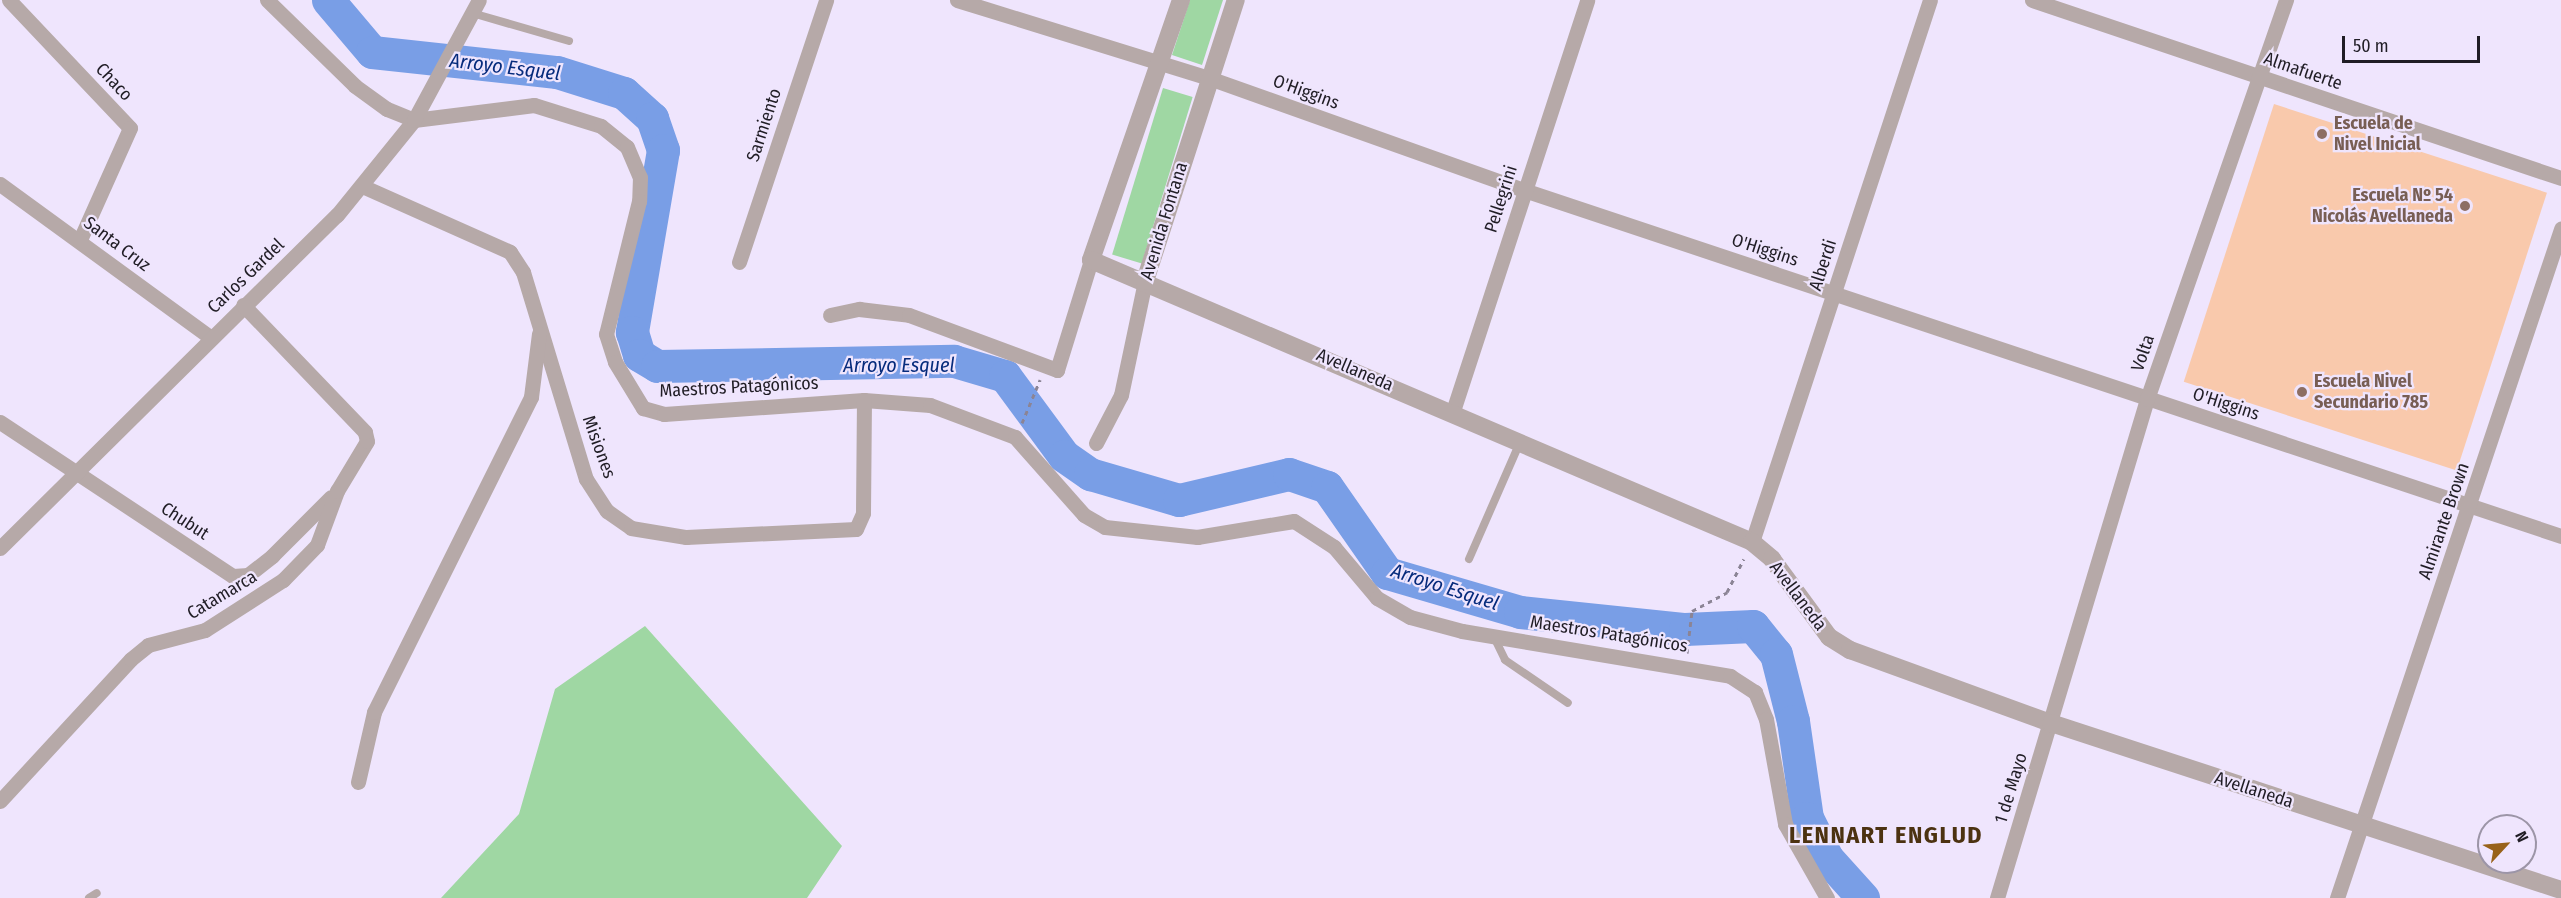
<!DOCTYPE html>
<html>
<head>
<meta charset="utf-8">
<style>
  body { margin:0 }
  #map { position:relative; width:2561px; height:898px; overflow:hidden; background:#efe5fd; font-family:"Fira Sans Condensed",sans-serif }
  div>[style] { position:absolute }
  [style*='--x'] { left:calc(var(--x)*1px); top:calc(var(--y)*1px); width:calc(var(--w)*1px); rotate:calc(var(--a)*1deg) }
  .green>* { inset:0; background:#9fd7a3; transform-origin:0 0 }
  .river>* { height:33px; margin:-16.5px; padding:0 16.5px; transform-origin:16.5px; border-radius:16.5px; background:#799ee6 }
  .building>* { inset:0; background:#f9c9ac; transform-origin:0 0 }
  .path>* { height:3px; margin-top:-1.5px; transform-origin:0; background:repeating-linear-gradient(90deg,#8b8495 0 4.5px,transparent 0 9px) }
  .service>* { height:8px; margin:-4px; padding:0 4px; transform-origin:4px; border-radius:4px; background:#b6a9a8 }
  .minor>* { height:15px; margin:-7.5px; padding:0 7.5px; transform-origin:7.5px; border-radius:7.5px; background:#b6a9a8 }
  .tertiary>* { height:18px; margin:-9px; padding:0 9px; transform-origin:9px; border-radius:9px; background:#b6a9a8 }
  .dots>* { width:16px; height:16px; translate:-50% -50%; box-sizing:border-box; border:3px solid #efe5fd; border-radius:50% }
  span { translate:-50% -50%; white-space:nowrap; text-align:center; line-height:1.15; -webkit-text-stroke:4.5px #efe5fd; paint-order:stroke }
  .street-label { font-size:18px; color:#201d25 }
  .education-label { font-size:18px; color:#785e54; font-weight:700 }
  .left { translate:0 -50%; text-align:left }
  .right { translate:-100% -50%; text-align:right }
  .water-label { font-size:20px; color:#062b7c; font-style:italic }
  .district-label { font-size:24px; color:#4c3211; font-weight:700; letter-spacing:1.5px }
  .north { position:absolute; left:2477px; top:814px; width:60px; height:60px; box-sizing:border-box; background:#efe5fd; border:2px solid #9c95a7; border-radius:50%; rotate:64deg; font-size:16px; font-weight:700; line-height:24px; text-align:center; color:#201d25 }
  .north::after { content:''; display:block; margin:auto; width:21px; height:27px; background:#98621a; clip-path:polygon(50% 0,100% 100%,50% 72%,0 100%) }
  .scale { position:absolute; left:2342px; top:36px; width:138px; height:27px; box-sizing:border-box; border:3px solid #201d25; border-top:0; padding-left:8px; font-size:18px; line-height:21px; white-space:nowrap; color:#201d25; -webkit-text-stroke:4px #efe5fd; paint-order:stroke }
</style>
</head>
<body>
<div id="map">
  <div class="green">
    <div style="clip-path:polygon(1190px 0,1223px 0,1202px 65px,1172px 55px)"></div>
    <div style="left:1163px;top:88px;width:31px;height:174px;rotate:17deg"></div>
    <div style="clip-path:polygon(645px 626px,842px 846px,807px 898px,441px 898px,519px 814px,555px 689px)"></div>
  </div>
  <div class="river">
    <div style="--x:328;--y:0;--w:68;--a:49.8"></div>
    <div style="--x:372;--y:52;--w:186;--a:6.2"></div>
    <div style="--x:557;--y:72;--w:70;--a:17.4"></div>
    <div style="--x:624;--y:93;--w:38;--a:42"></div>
    <div style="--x:652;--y:118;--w:34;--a:71"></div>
    <div style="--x:663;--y:150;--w:185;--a:99.7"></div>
    <div style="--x:632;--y:332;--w:24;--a:73"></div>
    <div style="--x:639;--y:355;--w:21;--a:31"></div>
    <div style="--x:657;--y:366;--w:297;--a:-1"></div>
    <div style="--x:954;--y:361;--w:53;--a:16.4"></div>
    <div style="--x:1005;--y:376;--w:99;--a:53.6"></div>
    <div style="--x:1064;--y:456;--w:32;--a:35"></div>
    <div style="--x:1090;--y:474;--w:93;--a:16.3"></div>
    <div style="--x:1179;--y:500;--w:113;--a:-13.3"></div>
    <div style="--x:1289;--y:474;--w:40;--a:18.9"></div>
    <div style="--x:1327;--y:487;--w:105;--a:55.1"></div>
    <div style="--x:1387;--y:573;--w:139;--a:16.3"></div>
    <div style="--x:1520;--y:612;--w:166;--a:5.9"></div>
    <div style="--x:1685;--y:629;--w:68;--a:-2.5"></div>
    <div style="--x:1753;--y:626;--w:36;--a:51"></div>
    <div style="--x:1776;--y:654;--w:69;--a:75.8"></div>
    <div style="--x:1793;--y:721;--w:98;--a:81.8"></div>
    <div style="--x:1807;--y:818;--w:45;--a:63.4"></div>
    <div style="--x:1827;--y:858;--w:54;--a:48"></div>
  </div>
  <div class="building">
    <div style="left:2274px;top:104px;width:287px;height:292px;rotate:18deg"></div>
  </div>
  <div class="path">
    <div style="--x:1022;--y:423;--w:47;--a:-67.3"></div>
    <div style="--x:1687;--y:653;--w:42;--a:-83.2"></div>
    <div style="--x:1692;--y:611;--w:40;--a:-28"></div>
    <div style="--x:1727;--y:592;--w:37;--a:-63"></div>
  </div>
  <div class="service">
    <div style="--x:472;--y:13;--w:101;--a:16.1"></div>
    <div style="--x:1469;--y:559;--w:128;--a:-66.4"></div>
    <div style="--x:1494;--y:637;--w:25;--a:64"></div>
    <div style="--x:1505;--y:660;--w:76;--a:34.3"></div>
    <div style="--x:89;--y:898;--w:9;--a:-32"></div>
  </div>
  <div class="minor">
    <div style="--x:9;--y:0;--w:176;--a:46.6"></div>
    <div style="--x:130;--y:128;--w:123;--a:114.1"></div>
    <div style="--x:267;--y:0;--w:123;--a:44.3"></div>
    <div style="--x:355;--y:86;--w:39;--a:36"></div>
    <div style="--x:387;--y:109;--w:29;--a:22"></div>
    <div style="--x:414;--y:120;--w:121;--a:-7.1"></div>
    <div style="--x:534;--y:105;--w:70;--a:17.4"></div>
    <div style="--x:601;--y:126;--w:33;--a:39"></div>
    <div style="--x:627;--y:147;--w:33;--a:67"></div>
    <div style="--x:640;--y:177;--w:24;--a:92"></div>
    <div style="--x:639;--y:201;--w:137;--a:103.9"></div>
    <div style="--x:606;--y:334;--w:29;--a:72"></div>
    <div style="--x:615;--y:362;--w:54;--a:58.7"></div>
    <div style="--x:643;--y:408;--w:22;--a:16"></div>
    <div style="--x:664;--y:414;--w:200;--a:-4"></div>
    <div style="--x:864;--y:400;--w:66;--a:4.3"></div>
    <div style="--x:930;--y:405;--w:91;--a:20.6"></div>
    <div style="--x:1015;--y:437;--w:104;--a:48.5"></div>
    <div style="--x:1084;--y:515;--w:24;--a:30"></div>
    <div style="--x:1105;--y:527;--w:93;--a:6.2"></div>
    <div style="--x:1197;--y:537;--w:98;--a:-9.4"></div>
    <div style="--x:1294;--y:521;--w:48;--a:33"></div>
    <div style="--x:1334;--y:547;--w:67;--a:49.9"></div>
    <div style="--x:1377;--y:598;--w:38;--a:30"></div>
    <div style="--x:1410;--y:617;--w:54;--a:15.1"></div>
    <div style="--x:1462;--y:631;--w:272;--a:9.5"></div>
    <div style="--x:1730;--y:676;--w:30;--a:33"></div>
    <div style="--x:1755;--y:692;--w:29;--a:68"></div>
    <div style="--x:1766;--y:719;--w:107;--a:79.7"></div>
    <div style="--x:1785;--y:824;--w:85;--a:60.4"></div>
    <div style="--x:957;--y:0;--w:264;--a:17.2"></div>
    <div style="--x:1209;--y:78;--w:334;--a:19.6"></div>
    <div style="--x:1524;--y:190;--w:1093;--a:18.45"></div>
    <div style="--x:2032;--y:0;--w:558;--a:18.6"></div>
    <div style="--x:0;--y:184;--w:261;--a:36.1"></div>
    <div style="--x:362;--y:186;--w:162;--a:24"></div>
    <div style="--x:510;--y:252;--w:24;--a:57"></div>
    <div style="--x:523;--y:272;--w:216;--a:73.1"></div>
    <div style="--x:586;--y:479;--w:38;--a:57"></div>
    <div style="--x:607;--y:511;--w:29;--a:35"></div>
    <div style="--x:631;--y:528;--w:56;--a:9.3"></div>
    <div style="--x:686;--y:537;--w:170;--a:-2.7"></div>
    <div style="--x:856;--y:529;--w:17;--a:-66"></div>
    <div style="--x:863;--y:513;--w:113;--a:-89.5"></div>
    <div style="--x:739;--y:262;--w:276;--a:-71.6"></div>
    <div style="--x:830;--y:315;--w:30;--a:-12"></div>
    <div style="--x:859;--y:309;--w:50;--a:6.8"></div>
    <div style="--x:909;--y:315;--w:158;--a:20.4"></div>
    <div style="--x:1057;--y:370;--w:115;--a:-72.8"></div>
    <div style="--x:1453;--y:411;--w:432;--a:-71.9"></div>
    <div style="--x:0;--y:422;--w:279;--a:33.5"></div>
    <div style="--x:233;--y:576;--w:15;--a:-4"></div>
    <div style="--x:248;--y:575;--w:31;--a:-38"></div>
    <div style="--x:272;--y:556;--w:83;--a:-45"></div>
    <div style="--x:1096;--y:443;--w:54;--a:-62.5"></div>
    <div style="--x:1121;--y:395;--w:116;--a:-78.1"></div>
    <div style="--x:1752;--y:542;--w:570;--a:-71.82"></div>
    <div style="--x:0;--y:548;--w:474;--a:-44.7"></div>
    <div style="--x:337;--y:215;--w:122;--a:-51"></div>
    <div style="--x:414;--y:120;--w:136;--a:-61.6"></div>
    <div style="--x:358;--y:782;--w:72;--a:-77.1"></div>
    <div style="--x:374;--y:712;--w:352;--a:-63.5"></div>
    <div style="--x:531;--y:397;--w:64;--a:-82.8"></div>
    <div style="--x:0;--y:801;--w:193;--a:-47.3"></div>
    <div style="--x:131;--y:659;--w:22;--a:-39"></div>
    <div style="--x:148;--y:645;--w:59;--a:-14.7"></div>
    <div style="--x:205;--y:630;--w:93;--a:-32.7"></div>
    <div style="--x:283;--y:580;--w:49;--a:-45.8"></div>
    <div style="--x:317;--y:545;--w:58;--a:-69.7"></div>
    <div style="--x:337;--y:491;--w:58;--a:-59"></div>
    <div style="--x:367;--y:441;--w:9;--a:-103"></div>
    <div style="--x:365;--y:432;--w:176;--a:-133.8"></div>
    <div style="--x:1997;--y:898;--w:521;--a:-73.27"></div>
    <div style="--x:2147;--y:399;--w:423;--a:-70.8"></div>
    <div style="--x:2337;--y:898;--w:706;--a:-71.49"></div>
  </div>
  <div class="tertiary">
    <div style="--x:1181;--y:0;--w:275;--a:109.1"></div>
    <div style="--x:1091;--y:260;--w:719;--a:23.1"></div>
    <div style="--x:1752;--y:542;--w:26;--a:40"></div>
    <div style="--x:1772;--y:559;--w:97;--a:53.8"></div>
    <div style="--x:1829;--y:637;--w:25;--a:32"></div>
    <div style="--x:1850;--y:650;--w:214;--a:20"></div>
    <div style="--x:2051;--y:723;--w:537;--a:18.13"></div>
    <div style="--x:1145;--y:281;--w:295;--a:-72.1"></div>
  </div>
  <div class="dots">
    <div style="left:2322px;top:134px;background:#8d6e63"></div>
    <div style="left:2465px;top:206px;background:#8d6e63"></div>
    <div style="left:2302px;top:392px;background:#8d6e63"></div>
  </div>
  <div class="street-label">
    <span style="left:2303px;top:71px;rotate:19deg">Almafuerte</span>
    <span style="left:114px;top:82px;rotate:47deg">Chaco</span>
    <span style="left:1306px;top:92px;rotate:20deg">O'Higgins</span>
    <span style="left:764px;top:125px;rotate:-72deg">Sarmiento</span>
    <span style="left:1501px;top:199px;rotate:-72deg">Pellegrini</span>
    <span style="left:1164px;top:221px;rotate:-73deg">Avenida Fontana</span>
    <span style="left:117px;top:244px;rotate:37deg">Santa Cruz</span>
    <span style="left:1765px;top:250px;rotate:18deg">O'Higgins</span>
    <span style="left:1823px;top:265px;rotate:-72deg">Alberdi</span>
    <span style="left:246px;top:276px;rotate:-44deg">Carlos Gardel</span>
    <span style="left:2143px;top:353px;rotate:-71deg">Volta</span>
    <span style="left:1355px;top:370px;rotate:23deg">Avellaneda</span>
    <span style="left:739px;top:387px;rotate:-3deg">Maestros Patagónicos</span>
    <span style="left:2226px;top:404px;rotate:18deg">O'Higgins</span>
    <span style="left:599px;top:447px;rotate:70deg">Misiones</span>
    <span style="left:185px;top:521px;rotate:33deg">Chubut</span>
    <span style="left:2444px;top:521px;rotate:-71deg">Almirante Brown</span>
    <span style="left:222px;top:595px;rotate:-31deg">Catamarca</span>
    <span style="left:1798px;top:596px;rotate:53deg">Avellaneda</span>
    <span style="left:1609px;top:634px;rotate:9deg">Maestros Patagónicos</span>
    <span style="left:2011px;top:788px;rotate:-73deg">1 de Mayo</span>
    <span style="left:2254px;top:790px;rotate:18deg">Avellaneda</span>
  </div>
  <div class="education-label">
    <span class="left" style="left:2334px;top:134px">Escuela de<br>Nivel Inicial</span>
    <span class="right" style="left:2453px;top:206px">Escuela Nº 54<br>Nicolás Avellaneda</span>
    <span class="left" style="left:2314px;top:392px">Escuela Nivel<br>Secundario 785</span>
  </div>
  <div class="water-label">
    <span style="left:505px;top:67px;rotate:7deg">Arroyo Esquel</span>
    <span style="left:899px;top:365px">Arroyo Esquel</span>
    <span style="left:1445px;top:587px;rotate:18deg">Arroyo Esquel</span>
  </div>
  <div class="district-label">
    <span style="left:1886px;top:836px">LENNART ENGLUD</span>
  </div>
  <div class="north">N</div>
  <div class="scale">50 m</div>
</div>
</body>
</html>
